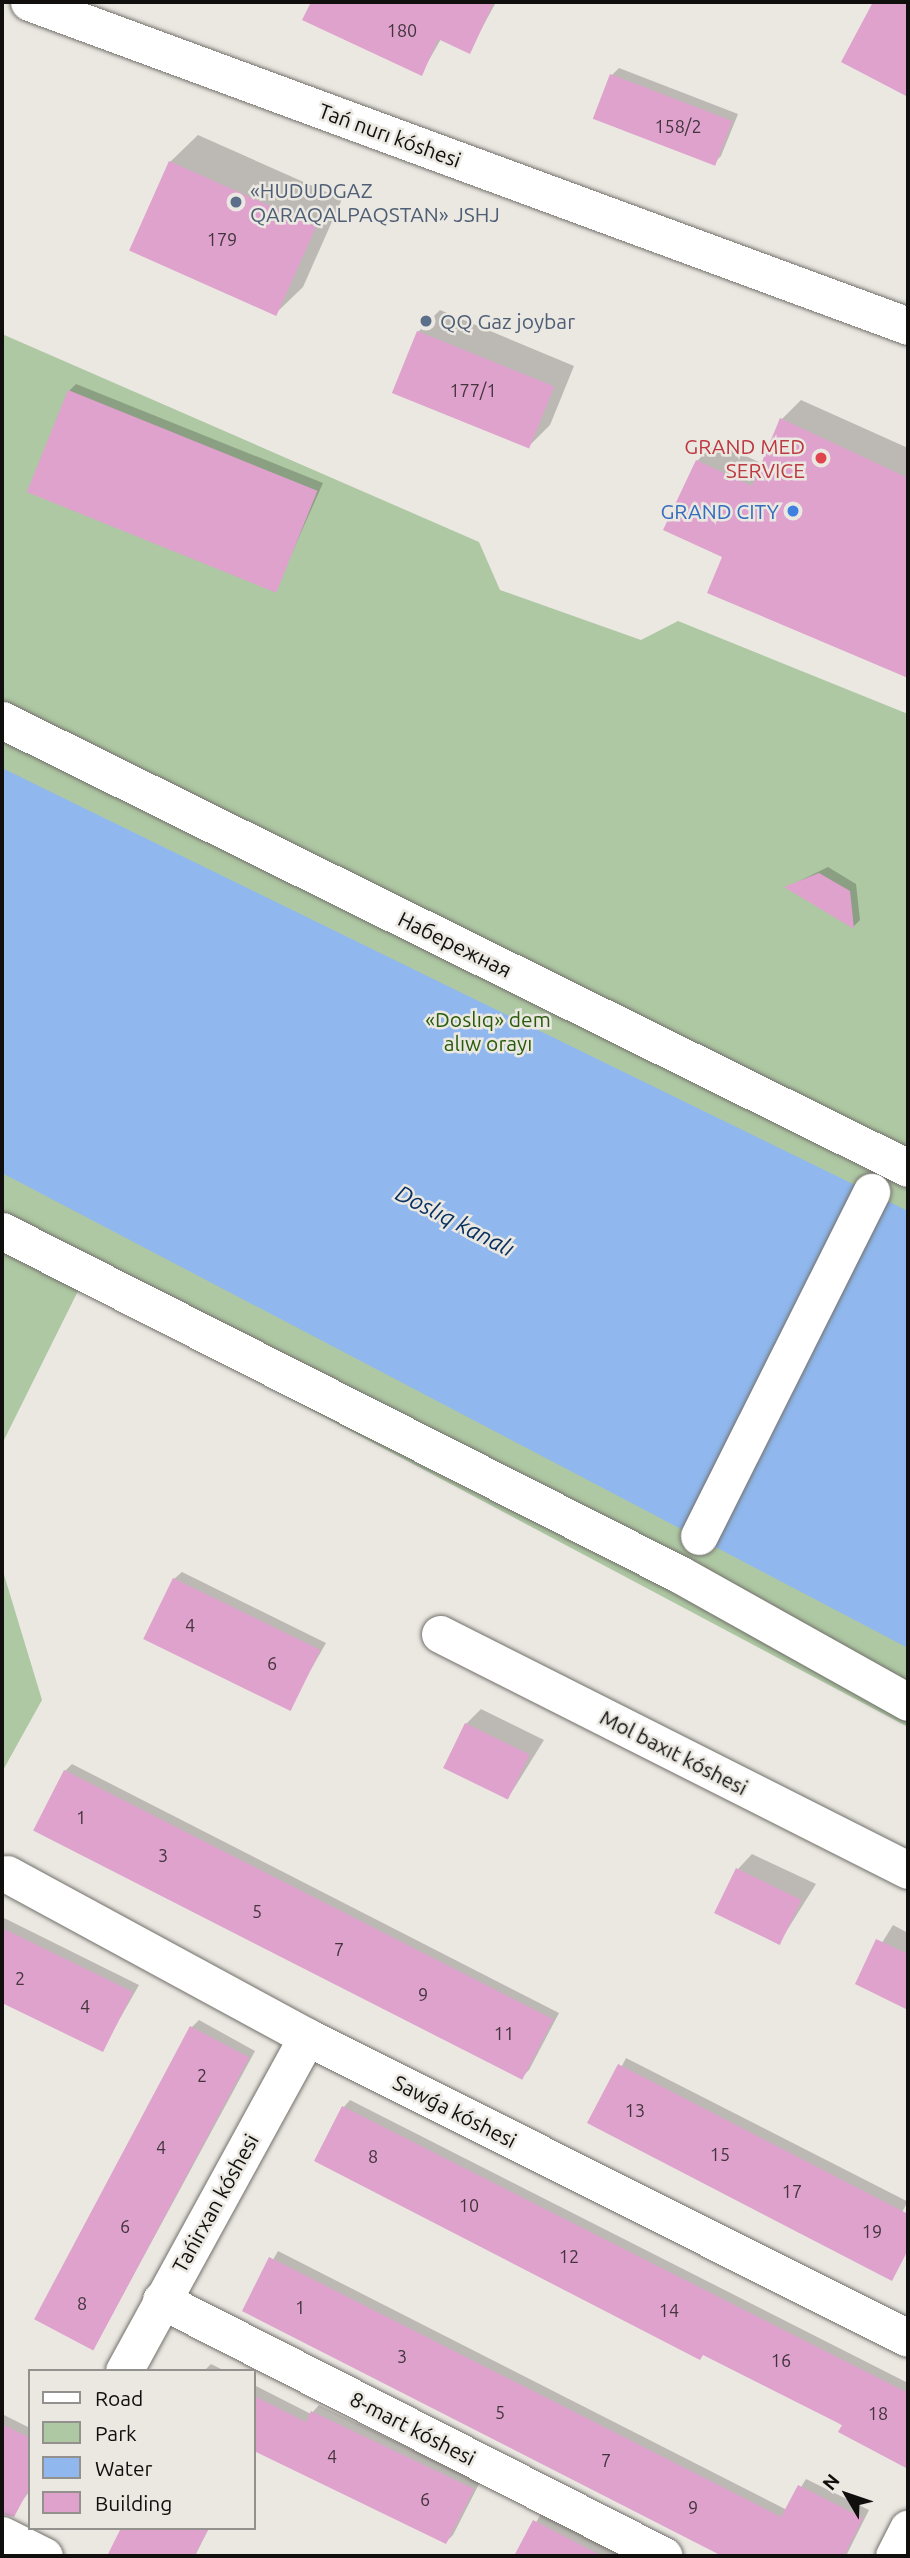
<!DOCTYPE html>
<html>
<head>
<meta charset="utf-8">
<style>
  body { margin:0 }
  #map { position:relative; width:910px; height:2558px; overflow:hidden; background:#ebe8e2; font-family:Ubuntu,sans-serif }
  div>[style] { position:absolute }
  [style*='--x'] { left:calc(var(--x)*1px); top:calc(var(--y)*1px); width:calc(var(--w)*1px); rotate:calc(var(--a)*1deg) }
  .green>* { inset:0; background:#aec8a3 }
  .water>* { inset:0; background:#90b8ee }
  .shadow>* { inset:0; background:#0003; transform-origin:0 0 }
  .building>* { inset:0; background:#dea2cd; transform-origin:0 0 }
  .roads { filter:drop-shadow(0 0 2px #73706b) drop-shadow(0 0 2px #73706b) }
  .street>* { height:37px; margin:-18.5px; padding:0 18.5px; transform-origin:18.5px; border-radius:18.5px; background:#fff }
  .dots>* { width:19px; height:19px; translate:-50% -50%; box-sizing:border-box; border:4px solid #ebe8e2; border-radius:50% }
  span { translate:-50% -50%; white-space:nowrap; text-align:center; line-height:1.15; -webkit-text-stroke:5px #ebe8e2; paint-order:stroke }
  .number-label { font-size:18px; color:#44343d }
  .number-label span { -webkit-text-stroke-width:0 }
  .street-label { font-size:21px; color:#100f0d }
  .service-label { font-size:21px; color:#4e5e75 }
  .left { translate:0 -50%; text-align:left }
  .health-label { font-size:21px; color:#be3a42 }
  .right { translate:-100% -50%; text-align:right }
  .shop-label { font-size:21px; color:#366cbe }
  .park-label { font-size:21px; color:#295b0c }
  .water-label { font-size:23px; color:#072f5f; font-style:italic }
  .frame { position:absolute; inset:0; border:4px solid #100f0d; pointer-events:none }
  .legend { position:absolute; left:28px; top:2369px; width:228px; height:161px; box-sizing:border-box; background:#ebe8e2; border:2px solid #93918d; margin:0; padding:9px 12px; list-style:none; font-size:21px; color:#100f0d }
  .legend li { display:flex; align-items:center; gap:14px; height:35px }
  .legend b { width:35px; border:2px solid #93918d }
  .north { position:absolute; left:812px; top:2460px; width:70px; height:70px; -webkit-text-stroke:5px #ebe8e2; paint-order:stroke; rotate:309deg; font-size:19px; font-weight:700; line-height:28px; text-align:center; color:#100f0d }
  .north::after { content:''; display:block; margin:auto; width:24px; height:32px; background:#100f0d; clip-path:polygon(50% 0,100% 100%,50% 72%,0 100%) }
</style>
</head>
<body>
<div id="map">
  <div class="green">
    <div style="clip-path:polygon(2px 334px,479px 542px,500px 590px,641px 640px,678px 621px,908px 714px,908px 1727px,80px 1287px,2px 1444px)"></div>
    <div style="clip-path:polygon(2px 1568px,42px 1700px,2px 1772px)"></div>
  </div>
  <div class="water">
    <div style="clip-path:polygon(2px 768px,908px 1211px,908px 1648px,2px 1173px)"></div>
  </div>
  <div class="shadow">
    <div style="clip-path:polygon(313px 2px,496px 2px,469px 52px,441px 39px,421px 74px,304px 19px)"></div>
    <div style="clip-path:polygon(875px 2px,908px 2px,906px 94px,843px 61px)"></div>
    <div style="clip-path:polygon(619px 68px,738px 114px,721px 156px,714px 163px,612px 75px)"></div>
    <div style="clip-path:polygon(198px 135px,342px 199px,303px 287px,275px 314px,170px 162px)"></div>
    <div style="clip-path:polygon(440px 310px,574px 366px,550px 425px,528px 447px,418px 332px)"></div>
    <div style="clip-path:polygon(76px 384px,323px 483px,275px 591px,69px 391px)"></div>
    <div style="clip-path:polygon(801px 400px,908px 448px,908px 676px,709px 593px,724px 557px,697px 461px,716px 442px,763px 464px,782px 419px)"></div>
    <div style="clip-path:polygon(828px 867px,856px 884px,860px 920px,853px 927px,787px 887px)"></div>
    <div style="clip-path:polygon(182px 1572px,326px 1643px,289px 1708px,174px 1579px)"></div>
    <div style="clip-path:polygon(481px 1709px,544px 1740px,508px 1798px,466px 1724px)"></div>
    <div style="clip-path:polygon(72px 1764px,559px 2013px,529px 2070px,522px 2077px,65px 1771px)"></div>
    <div style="clip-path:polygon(752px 1854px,816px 1884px,779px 1943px,738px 1869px)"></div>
    <div style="clip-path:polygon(2px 1917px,139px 1985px,102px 2050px,2px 2001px)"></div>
    <div style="clip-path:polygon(893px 1925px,908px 1933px,908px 2008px,857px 1983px)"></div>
    <div style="clip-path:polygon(199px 2020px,255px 2051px,93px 2350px,192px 2027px)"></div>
    <div style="left:626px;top:2058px;width:316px;height:75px;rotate:27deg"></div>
    <div style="clip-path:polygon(350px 2100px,908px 2383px,908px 2458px,903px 2464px,343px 2108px)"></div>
    <div style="clip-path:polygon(278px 2251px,787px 2510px,806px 2479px,869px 2510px,846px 2556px,725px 2556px,244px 2310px)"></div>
    <div style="clip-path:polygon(211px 2364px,225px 2371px,204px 2371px)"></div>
    <div style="clip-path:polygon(254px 2385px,311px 2414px,319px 2405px,480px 2482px,453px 2535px,446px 2542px,254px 2449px)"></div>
    <div style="clip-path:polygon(2px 2414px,30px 2428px,30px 2491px,18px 2506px,2px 2498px)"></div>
    <div style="clip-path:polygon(541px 2514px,624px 2556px,516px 2556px)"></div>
    <div style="clip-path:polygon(209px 2528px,195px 2556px,110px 2553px)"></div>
  </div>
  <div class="building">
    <div style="clip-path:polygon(311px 2px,494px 2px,470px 54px,438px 39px,422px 76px,302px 20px)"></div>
    <div style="clip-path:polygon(873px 2px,908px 2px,908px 97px,841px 62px)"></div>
    <div style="left:610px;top:74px;width:131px;height:48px;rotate:21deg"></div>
    <div style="left:169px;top:161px;width:161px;height:98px;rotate:24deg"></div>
    <div style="left:417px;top:331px;width:148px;height:67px;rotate:22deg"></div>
    <div style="left:68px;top:390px;width:269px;height:110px;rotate:22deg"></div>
    <div style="clip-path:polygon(780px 418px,908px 478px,908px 678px,707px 593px,722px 557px,663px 530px,696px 460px,752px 486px)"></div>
    <div style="clip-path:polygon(819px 873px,850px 891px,854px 929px,784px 887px)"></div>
    <div style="left:173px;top:1578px;width:164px;height:68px;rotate:26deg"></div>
    <div style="left:465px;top:1723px;width:72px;height:50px;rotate:26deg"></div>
    <div style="left:64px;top:1770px;width:549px;height:68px;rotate:27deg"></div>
    <div style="left:736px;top:1868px;width:73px;height:50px;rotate:26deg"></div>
    <div style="clip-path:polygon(2px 1928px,133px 1992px,103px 2052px,2px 2003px)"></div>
    <div style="clip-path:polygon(876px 1939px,908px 1954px,908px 2010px,855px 1984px)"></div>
    <div style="left:190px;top:2026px;width:67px;height:332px;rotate:28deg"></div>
    <div style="clip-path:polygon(618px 2064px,908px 2214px,908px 2250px,892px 2281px,587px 2123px)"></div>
    <div style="clip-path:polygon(342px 2106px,908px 2393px,908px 2469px,838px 2432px,842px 2425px,703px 2355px,700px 2360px,314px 2161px)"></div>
    <div style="clip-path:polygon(269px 2257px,781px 2517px,798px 2485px,863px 2518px,844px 2556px,722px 2556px,242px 2311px)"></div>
    <div style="clip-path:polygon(254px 2396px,306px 2422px,311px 2411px,474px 2489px,446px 2544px,254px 2451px)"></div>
    <div style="clip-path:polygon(2px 2424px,30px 2438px,30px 2487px,14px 2517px,2px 2514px)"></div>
    <div style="clip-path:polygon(533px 2520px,602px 2556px,514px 2556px)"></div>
    <div style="clip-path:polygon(121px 2528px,209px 2528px,194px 2556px,107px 2556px)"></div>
  </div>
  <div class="roads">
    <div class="street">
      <div style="--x:29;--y:2;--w:937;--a:20.23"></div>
      <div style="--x:2;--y:720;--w:1011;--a:26.31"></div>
      <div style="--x:2;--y:1231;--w:759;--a:26.87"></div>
      <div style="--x:679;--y:1574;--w:262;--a:29.2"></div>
      <div style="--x:699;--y:1536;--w:385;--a:-63.4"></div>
      <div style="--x:440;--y:1634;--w:524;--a:26.76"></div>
      <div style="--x:7;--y:1874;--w:341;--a:28.5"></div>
      <div style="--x:307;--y:2037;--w:672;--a:26.6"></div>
      <div style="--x:161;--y:2300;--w:564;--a:26.97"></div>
      <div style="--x:124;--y:2371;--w:381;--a:-61.3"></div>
      <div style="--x:2;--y:2535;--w:47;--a:26.6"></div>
      <div style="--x:894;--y:2556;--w:31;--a:-63"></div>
    </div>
  </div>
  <div class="dots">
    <div style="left:236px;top:202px;background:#5c6f8a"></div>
    <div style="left:426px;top:321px;background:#5c6f8a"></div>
    <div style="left:821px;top:458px;background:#e0444e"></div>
    <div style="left:793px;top:511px;background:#3f7fe0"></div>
  </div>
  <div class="number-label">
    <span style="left:402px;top:30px">180</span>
    <span style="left:678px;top:126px">158/2</span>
    <span style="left:222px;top:239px">179</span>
    <span style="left:473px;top:390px">177/1</span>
    <span style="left:190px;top:1625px">4</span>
    <span style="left:272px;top:1663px">6</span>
    <span style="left:81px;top:1817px">1</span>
    <span style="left:163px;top:1855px">3</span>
    <span style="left:257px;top:1911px">5</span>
    <span style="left:339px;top:1949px">7</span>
    <span style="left:20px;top:1978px">2</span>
    <span style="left:423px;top:1994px">9</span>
    <span style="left:85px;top:2006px">4</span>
    <span style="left:504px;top:2033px">11</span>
    <span style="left:202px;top:2075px">2</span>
    <span style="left:635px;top:2110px">13</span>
    <span style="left:161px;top:2147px">4</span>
    <span style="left:720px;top:2154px">15</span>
    <span style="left:373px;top:2156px">8</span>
    <span style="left:792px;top:2191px">17</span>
    <span style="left:469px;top:2205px">10</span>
    <span style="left:125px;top:2226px">6</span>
    <span style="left:872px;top:2231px">19</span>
    <span style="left:569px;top:2256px">12</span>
    <span style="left:82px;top:2303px">8</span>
    <span style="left:300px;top:2307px">1</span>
    <span style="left:669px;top:2310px">14</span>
    <span style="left:402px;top:2356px">3</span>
    <span style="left:781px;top:2360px">16</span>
    <span style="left:500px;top:2412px">5</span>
    <span style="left:878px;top:2413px">18</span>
    <span style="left:332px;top:2456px">4</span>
    <span style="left:606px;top:2460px">7</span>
    <span style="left:425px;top:2499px">6</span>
    <span style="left:693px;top:2507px">9</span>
  </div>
  <div class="street-label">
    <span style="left:390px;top:135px;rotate:20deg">Tań nurı kóshesi</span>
    <span style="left:455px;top:944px;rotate:26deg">Набережная</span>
    <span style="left:674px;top:1752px;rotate:27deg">Mol baxıt kóshesi</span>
    <span style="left:455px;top:2111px;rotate:27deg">Sawǵa kóshesi</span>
    <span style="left:215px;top:2203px;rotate:-61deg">Tańirxan kóshesi</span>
    <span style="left:413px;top:2428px;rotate:27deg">8-mart kóshesi</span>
  </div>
  <div class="service-label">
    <span class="left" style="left:250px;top:202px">«HUDUDGAZ<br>QARAQALPAQSTAN» JSHJ</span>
    <span class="left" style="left:440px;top:321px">QQ Gaz joybar</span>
  </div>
  <div class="health-label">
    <span class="right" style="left:805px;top:458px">GRAND MED<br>SERVICE</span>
  </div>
  <div class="shop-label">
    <span class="right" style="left:779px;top:511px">GRAND CITY</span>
  </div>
  <div class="park-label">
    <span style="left:488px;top:1031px">«Doslıq» dem<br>alıw orayı</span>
  </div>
  <div class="water-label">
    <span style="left:455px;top:1221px;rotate:27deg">Doslıq kanalı</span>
  </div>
  <div class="frame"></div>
  <ul class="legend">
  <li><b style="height:9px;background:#fff"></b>Road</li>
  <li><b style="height:19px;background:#aec8a3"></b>Park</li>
  <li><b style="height:19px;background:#90b8ee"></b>Water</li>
  <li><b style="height:19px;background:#dea2cd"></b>Building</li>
  </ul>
  <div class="north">N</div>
</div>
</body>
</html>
